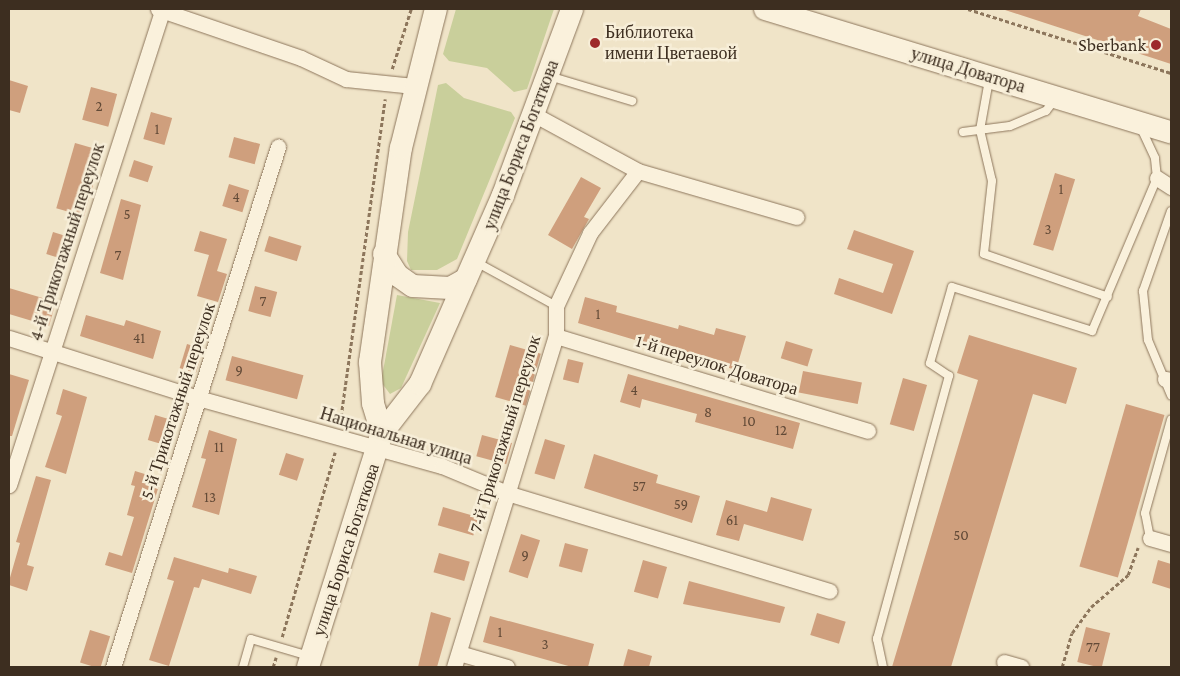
<!DOCTYPE html>
<html>
<head>
<meta charset="utf-8">
<style>
  body { margin:0 }
  #map { position:relative; width:1180px; height:676px; overflow:hidden; background:#f0e4c8; font-family:"Crimson Pro",serif }
  div>[style] { position:absolute }
  [style*='--x'] { left:calc(var(--x)*1px); top:calc(var(--y)*1px); width:calc(var(--w)*1px); rotate:calc(var(--a)*1deg) }
  .green>* { inset:0; background:#c9cf9b }
  .building>* { inset:0; background:#cf9f7d; transform-origin:0 0 }
  .path>* { height:2.5px; margin-top:-1.25px; transform-origin:0; background:repeating-linear-gradient(90deg,#8d765c 0 4px,transparent 0 6.5px) }
  .roads { filter:drop-shadow(0 0 1px #8d765c) drop-shadow(0 0 1px #8d765c) }
  .service>* { height:8px; margin:-4px; padding:0 4px; transform-origin:4px; border-radius:4px; background:#faf1dc }
  .minor>* { height:15px; margin:-7.5px; padding:0 7.5px; transform-origin:7.5px; border-radius:7.5px; background:#faf1dc }
  .secondary>* { height:22px; margin:-11px; padding:0 11px; transform-origin:11px; border-radius:11px; background:#faf1dc }
  .dots>* { width:14px; height:14px; translate:-50% -50%; box-sizing:border-box; border:2px solid #f7eed8; border-radius:50% }
  span { translate:-50% -50%; white-space:nowrap; text-align:center; line-height:1.15; -webkit-text-stroke:5px #f7eed8; paint-order:stroke }
  .number-label { font-size:15px; color:#624a37 }
  .number-label span { -webkit-text-stroke-width:0 }
  .poi-label { font-size:18px; color:#3d2e20 }
  .left { translate:0 -50%; text-align:left }
  .right { translate:-100% -50%; text-align:right }
  .street-label { font-size:18px; color:#3d2e20 }
  .frame { position:absolute; inset:0; border:10px solid #3d2e20; pointer-events:none }
</style>
</head>
<body>
<div id="map">
  <div class="green">
    <div style="clip-path:polygon(456px 9px,554px 9px,527px 89px,514px 92px,487px 68px,449px 61px,443px 54px)"></div>
    <div style="clip-path:polygon(446px 83px,464px 98px,511px 112px,515px 118px,457px 259px,437px 270px,411px 270px,407px 261px,408px 232px,438px 85px)"></div>
    <div style="clip-path:polygon(397px 295px,440px 303px,401px 388px,390px 394px,381px 382px)"></div>
  </div>
  <div class="building">
    <div style="clip-path:polygon(1002px 9px,1141px 9px,1138px 16px,1171px 29px,1171px 64px)"></div>
    <div style="clip-path:polygon(9px 80px,28px 86px,20px 113px,9px 110px)"></div>
    <div style="left:91px;top:87px;width:27px;height:34px;rotate:15deg"></div>
    <div style="left:151px;top:112px;width:22px;height:28px;rotate:16deg"></div>
    <div style="left:234px;top:137px;width:27px;height:21px;rotate:15deg"></div>
    <div style="left:75px;top:143px;width:29px;height:68px;rotate:16deg"></div>
    <div style="left:134px;top:160px;width:20px;height:17px;rotate:18deg"></div>
    <div style="left:1055px;top:173px;width:21px;height:75px;rotate:17deg"></div>
    <div style="clip-path:polygon(581px 177px,601px 188px,584px 217px,589px 219px,572px 249px,548px 235px)"></div>
    <div style="left:229px;top:184px;width:21px;height:23px;rotate:17deg"></div>
    <div style="clip-path:polygon(121px 199px,141px 205px,123px 280px,100px 273px)"></div>
    <div style="clip-path:polygon(854px 230px,914px 251px,892px 314px,834px 294px,839px 278px,883px 293px,893px 264px,847px 249px)"></div>
    <div style="clip-path:polygon(200px 231px,227px 239px,217px 271px,227px 274px,218px 302px,197px 296px,209px 255px,194px 251px)"></div>
    <div style="left:53px;top:232px;width:21px;height:23px;rotate:17deg"></div>
    <div style="left:269px;top:236px;width:34px;height:16px;rotate:17deg"></div>
    <div style="left:255px;top:286px;width:23px;height:26px;rotate:15deg"></div>
    <div style="clip-path:polygon(9px 288px,56px 302px,49px 326px,9px 314px)"></div>
    <div style="clip-path:polygon(585px 297px,617px 306px,616px 312px,678px 329px,679px 325px,714px 335px,716px 328px,746px 336px,736px 370px,578px 323px)"></div>
    <div style="clip-path:polygon(86px 315px,124px 326px,126px 320px,161px 331px,153px 359px,80px 336px)"></div>
    <div style="clip-path:polygon(969px 335px,1077px 368px,1066px 404px,1033px 394px,951px 667px,892px 667px,978px 380px,957px 373px)"></div>
    <div style="left:786px;top:341px;width:28px;height:18px;rotate:17deg"></div>
    <div style="left:187px;top:344px;width:17px;height:25px;rotate:17deg"></div>
    <div style="left:510px;top:345px;width:32px;height:54px;rotate:16deg"></div>
    <div style="left:232px;top:356px;width:74px;height:25px;rotate:15deg"></div>
    <div style="left:568px;top:359px;width:16px;height:21px;rotate:14deg"></div>
    <div style="left:803px;top:371px;width:60px;height:22px;rotate:11deg"></div>
    <div style="clip-path:polygon(9px 374px,29px 380px,12px 436px,9px 436px)"></div>
    <div style="clip-path:polygon(628px 374px,800px 423px,793px 449px,695px 422px,697px 414px,642px 399px,640px 408px,620px 402px)"></div>
    <div style="left:903px;top:378px;width:25px;height:48px;rotate:16deg"></div>
    <div style="clip-path:polygon(63px 389px,87px 397px,66px 474px,45px 467px,62px 416px,56px 414px)"></div>
    <div style="left:1126px;top:404px;width:40px;height:169px;rotate:16deg"></div>
    <div style="left:155px;top:415px;width:15px;height:26px;rotate:16deg"></div>
    <div style="clip-path:polygon(209px 430px,237px 439px,219px 515px,192px 507px,206px 459px,201px 458px)"></div>
    <div style="left:482px;top:435px;width:31px;height:22px;rotate:15deg"></div>
    <div style="left:545px;top:439px;width:21px;height:36px;rotate:17deg"></div>
    <div style="left:286px;top:453px;width:19px;height:23px;rotate:18deg"></div>
    <div style="clip-path:polygon(594px 454px,658px 475px,656px 483px,700px 496px,692px 523px,584px 488px)"></div>
    <div style="clip-path:polygon(135px 471px,161px 479px,132px 573px,105px 565px,109px 552px,122px 556px,134px 517px,127px 515px,135px 486px,131px 485px)"></div>
    <div style="clip-path:polygon(36px 476px,51px 480px,27px 565px,34px 567px,27px 591px,9px 585px,9px 581px,20px 543px,16px 542px)"></div>
    <div style="clip-path:polygon(771px 497px,812px 509px,803px 541px,744px 524px,739px 541px,716px 535px,726px 500px,767px 512px)"></div>
    <div style="left:443px;top:507px;width:37px;height:19px;rotate:16deg"></div>
    <div style="left:521px;top:534px;width:20px;height:40px;rotate:18deg"></div>
    <div style="left:565px;top:543px;width:24px;height:24px;rotate:15deg"></div>
    <div style="left:439px;top:553px;width:32px;height:20px;rotate:16deg"></div>
    <div style="clip-path:polygon(174px 557px,228px 573px,229px 568px,257px 576px,251px 594px,202px 579px,199px 588px,194px 587px,169px 666px,149px 660px,174px 581px,167px 579px)"></div>
    <div style="left:643px;top:560px;width:25px;height:33px;rotate:16deg"></div>
    <div style="clip-path:polygon(1158px 560px,1171px 564px,1171px 589px,1152px 583px)"></div>
    <div style="clip-path:polygon(689px 581px,785px 607px,780px 623px,683px 604px)"></div>
    <div style="clip-path:polygon(431px 612px,451px 618px,437px 667px,418px 667px)"></div>
    <div style="left:817px;top:613px;width:30px;height:23px;rotate:17deg"></div>
    <div style="clip-path:polygon(490px 616px,594px 644px,588px 667px,572px 667px,483px 642px)"></div>
    <div style="left:1086px;top:627px;width:25px;height:36px;rotate:14deg"></div>
    <div style="left:90px;top:630px;width:21px;height:34px;rotate:17deg"></div>
    <div style="clip-path:polygon(628px 649px,652px 656px,649px 667px,623px 667px)"></div>
  </div>
  <div class="path">
    <div style="--x:968;--y:9;--w:213;--a:17.5"></div>
    <div style="--x:392;--y:69;--w:63;--a:-72.4"></div>
    <div style="--x:340;--y:423;--w:327;--a:-82.1"></div>
    <div style="--x:282;--y:637;--w:192;--a:-74"></div>
    <div style="--x:273;--y:667;--w:10;--a:-73"></div>
    <div style="--x:1062;--y:667;--w:35;--a:-74"></div>
    <div style="--x:1072;--y:633;--w:32;--a:-54"></div>
    <div style="--x:1091;--y:607;--w:49;--a:-40.9"></div>
    <div style="--x:1128;--y:575;--w:29;--a:-70"></div>
  </div>
  <div class="roads">
    <div class="service">
      <div style="--x:549;--y:76;--w:87;--a:16.8"></div>
      <div style="--x:989;--y:80;--w:51;--a:100.2"></div>
      <div style="--x:980;--y:130;--w:52;--a:76.8"></div>
      <div style="--x:992;--y:181;--w:73;--a:96.3"></div>
      <div style="--x:984;--y:254;--w:131;--a:19.1"></div>
      <div style="--x:963;--y:132;--w:47;--a:-7.3"></div>
      <div style="--x:1010;--y:126;--w:39;--a:-23"></div>
      <div style="--x:1046;--y:111;--w:15;--a:-53"></div>
      <div style="--x:1171;--y:211;--w:85;--a:109.3"></div>
      <div style="--x:1143;--y:291;--w:49;--a:84.2"></div>
      <div style="--x:1148;--y:340;--w:60;--a:67.3"></div>
      <div style="--x:476;--y:262;--w:91;--a:28.8"></div>
      <div style="--x:1150;--y:538;--w:25;--a:-101"></div>
      <div style="--x:1145;--y:513;--w:97;--a:-74.4"></div>
      <div style="--x:243;--y:667;--w:29;--a:-74"></div>
      <div style="--x:251;--y:639;--w:60;--a:16.3"></div>
      <div style="--x:883;--y:667;--w:29;--a:-102"></div>
      <div style="--x:877;--y:639;--w:273;--a:-74.7"></div>
      <div style="--x:949;--y:376;--w:23;--a:-146"></div>
      <div style="--x:930;--y:363;--w:79;--a:-73.9"></div>
      <div style="--x:952;--y:287;--w:147;--a:17.4"></div>
      <div style="--x:1092;--y:331;--w:166;--a:-67"></div>
      <div style="--x:1157;--y:178;--w:20;--a:-96"></div>
      <div style="--x:1155;--y:158;--w:35;--a:-115"></div>
    </div>
    <div class="minor">
      <div style="--x:158;--y:9;--w:151;--a:18.9"></div>
      <div style="--x:301;--y:58;--w:50;--a:25"></div>
      <div style="--x:346;--y:79;--w:68;--a:5.9"></div>
      <div style="--x:535;--y:115;--w:117;--a:28.5"></div>
      <div style="--x:638;--y:171;--w:165;--a:16.2"></div>
      <div style="--x:1157;--y:178;--w:17;--a:33"></div>
      <div style="--x:556;--y:336;--w:326;--a:16.9"></div>
      <div style="--x:9;--y:338;--w:198;--a:17.6"></div>
      <div style="--x:198;--y:398;--w:253;--a:15.6"></div>
      <div style="--x:442;--y:466;--w:70;--a:22.6"></div>
      <div style="--x:507;--y:493;--w:337;--a:16.9"></div>
      <div style="--x:1165;--y:379;--w:6;--a:9"></div>
      <div style="--x:9;--y:485;--w:499;--a:-72.1"></div>
      <div style="--x:1150;--y:538;--w:22;--a:16"></div>
      <div style="--x:459;--y:653;--w:50;--a:16.3"></div>
      <div style="--x:1004;--y:662;--w:18;--a:16"></div>
      <div style="--x:113;--y:667;--w:546;--a:-72.4"></div>
      <div style="--x:454;--y:667;--w:346;--a:-72.9"></div>
      <div style="--x:556;--y:336;--w:30;--a:-90"></div>
      <div style="--x:556;--y:306;--w:81;--a:-65"></div>
      <div style="--x:590;--y:233;--w:78;--a:-52.3"></div>
    </div>
    <div class="secondary">
      <div style="--x:765;--y:9;--w:424;--a:16.9"></div>
      <div style="--x:384;--y:254;--w:25;--a:58"></div>
      <div style="--x:397;--y:275;--w:19;--a:35"></div>
      <div style="--x:413;--y:286;--w:37;--a:3"></div>
      <div style="--x:450;--y:288;--w:18;--a:-29"></div>
      <div style="--x:382;--y:433;--w:31;--a:-107"></div>
      <div style="--x:373;--y:403;--w:41;--a:-94.2"></div>
      <div style="--x:370;--y:362;--w:216;--a:-81.8"></div>
      <div style="--x:401;--y:148;--w:143;--a:-75.9"></div>
      <div style="--x:308;--y:667;--w:245;--a:-72.5"></div>
      <div style="--x:382;--y:433;--w:62;--a:-52.2"></div>
      <div style="--x:420;--y:384;--w:206;--a:-66.3"></div>
      <div style="--x:503;--y:195;--w:198;--a:-69.6"></div>
    </div>
  </div>
  <div class="dots">
    <div style="left:595px;top:43px;background:#9e2a2b"></div>
    <div style="left:1156px;top:45px;background:#9e2a2b"></div>
  </div>
  <div class="number-label">
    <span style="left:99px;top:107px">2</span>
    <span style="left:157px;top:130px">1</span>
    <span style="left:1061px;top:190px">1</span>
    <span style="left:236px;top:198px">4</span>
    <span style="left:127px;top:215px">5</span>
    <span style="left:1048px;top:230px">3</span>
    <span style="left:118px;top:256px">7</span>
    <span style="left:263px;top:302px">7</span>
    <span style="left:598px;top:315px">1</span>
    <span style="left:139px;top:339px">41</span>
    <span style="left:239px;top:371px">9</span>
    <span style="left:634px;top:391px">4</span>
    <span style="left:708px;top:413px">8</span>
    <span style="left:749px;top:422px">10</span>
    <span style="left:781px;top:431px">12</span>
    <span style="left:219px;top:448px">11</span>
    <span style="left:639px;top:487px">57</span>
    <span style="left:210px;top:498px">13</span>
    <span style="left:681px;top:505px">59</span>
    <span style="left:732px;top:521px">61</span>
    <span style="left:961px;top:536px">50</span>
    <span style="left:525px;top:556px">9</span>
    <span style="left:500px;top:633px">1</span>
    <span style="left:545px;top:645px">3</span>
    <span style="left:1093px;top:648px">77</span>
  </div>
  <div class="poi-label">
    <span class="left" style="left:605px;top:43px">Библиотека<br>имени Цветаевой</span>
    <span class="right" style="left:1146px;top:45px">Sberbank</span>
  </div>
  <div class="street-label">
    <span style="left:968px;top:70px;rotate:17deg">улица Доватора</span>
    <span style="left:521px;top:145px;rotate:-69deg">улица Бориса Богаткова</span>
    <span style="left:67px;top:242px;rotate:-72deg">4-й Трикотажный переулок</span>
    <span style="left:717px;top:365px;rotate:17deg">1-й переулок Доватора</span>
    <span style="left:178px;top:401px;rotate:-72deg">5-й Трикотажный переулок</span>
    <span style="left:505px;top:434px;rotate:-73deg">7-й Трикотажный переулок</span>
    <span style="left:396px;top:436px;rotate:17deg">Национальная улица</span>
    <span style="left:346px;top:550px;rotate:-72deg">улица Бориса Богаткова</span>
  </div>
  <div class="frame"></div>
</div>
</body>
</html>
